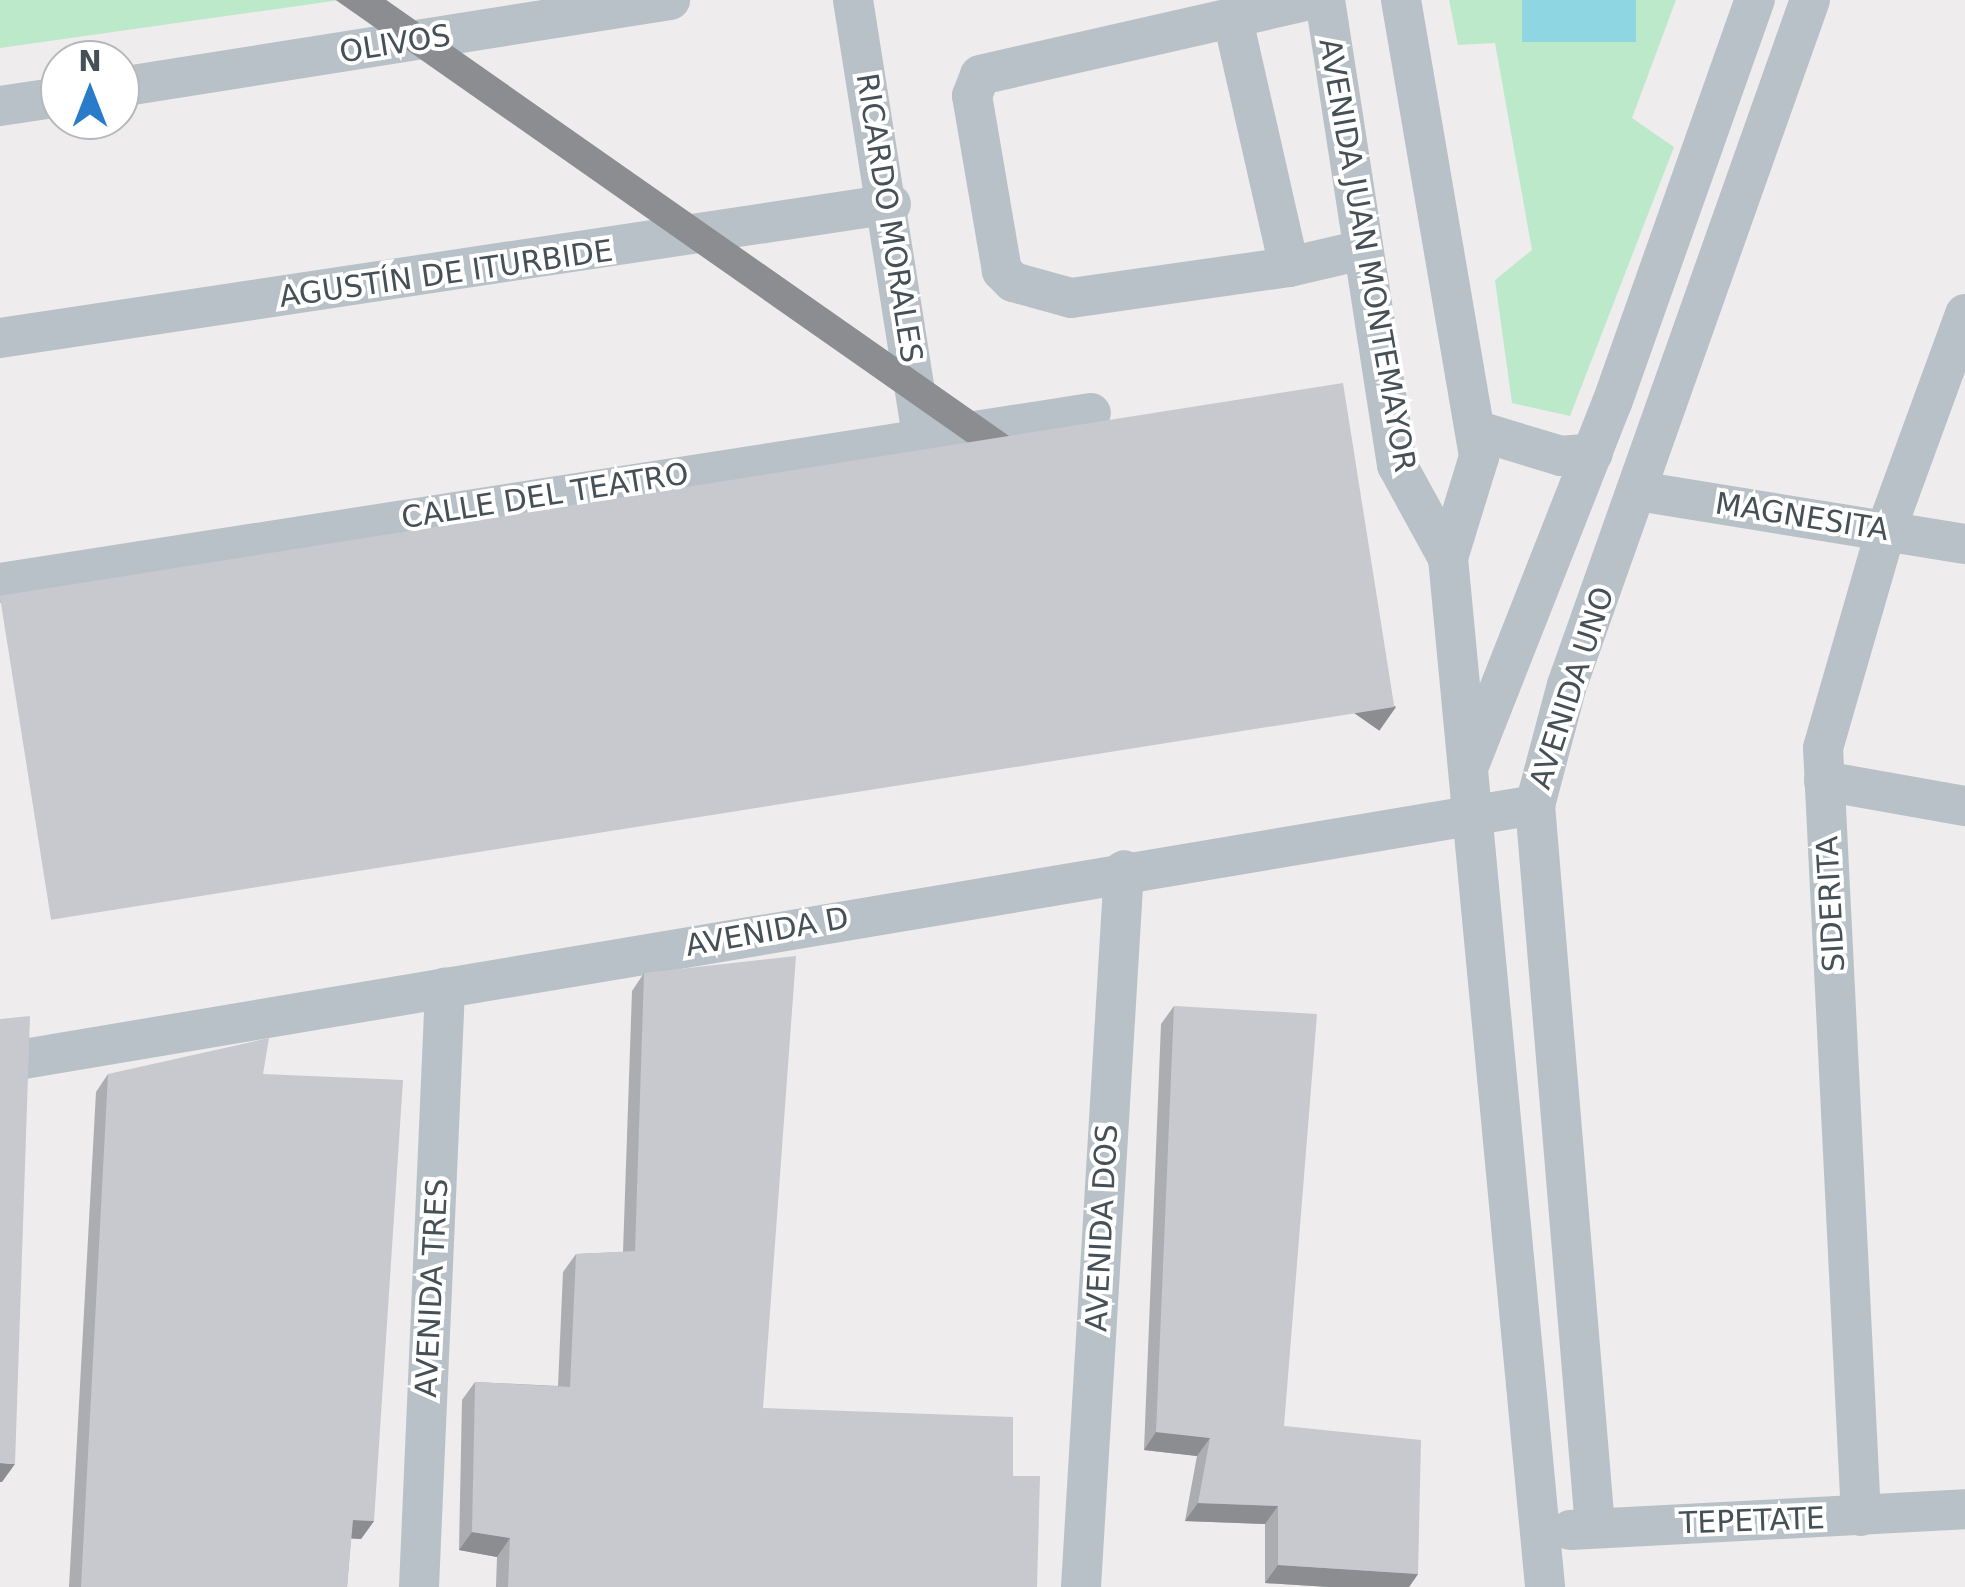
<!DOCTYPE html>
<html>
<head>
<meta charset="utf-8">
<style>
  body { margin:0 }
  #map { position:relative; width:1965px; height:1587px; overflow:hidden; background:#eeecec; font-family:"DejaVu Sans",sans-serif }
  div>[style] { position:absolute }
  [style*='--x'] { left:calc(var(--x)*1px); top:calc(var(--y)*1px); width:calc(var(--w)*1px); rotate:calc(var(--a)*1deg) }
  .green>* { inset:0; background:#bde9cb }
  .water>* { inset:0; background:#8ed6e2; transform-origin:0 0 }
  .minor>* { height:40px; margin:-20px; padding:0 20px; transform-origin:20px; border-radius:20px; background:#b8c1c7 }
  .wall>* { inset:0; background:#abadb1 }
  .shaded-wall>* { inset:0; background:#8b8d90; transform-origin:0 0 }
  .building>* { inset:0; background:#c7c9ce; transform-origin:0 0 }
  span { translate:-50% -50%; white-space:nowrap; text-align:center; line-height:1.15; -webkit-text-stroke:8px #fff; paint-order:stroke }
  .street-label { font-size:30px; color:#465057 }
  .north { position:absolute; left:40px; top:40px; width:100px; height:100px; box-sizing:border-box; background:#fff; border:2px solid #b5b9bc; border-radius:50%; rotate:0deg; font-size:28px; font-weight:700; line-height:40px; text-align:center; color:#465057 }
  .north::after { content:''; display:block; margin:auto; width:35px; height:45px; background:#2a7cca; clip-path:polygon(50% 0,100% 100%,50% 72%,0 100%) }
</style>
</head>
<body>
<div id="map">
  <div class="green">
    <div style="clip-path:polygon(0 0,340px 0,0 48px)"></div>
    <div style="clip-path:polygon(1449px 0,1676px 0,1632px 118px,1674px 147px,1570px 416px,1512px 403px,1495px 280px,1532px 250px,1495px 43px,1458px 45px)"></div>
  </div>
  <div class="water">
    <div style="left:1522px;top:0;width:114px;height:42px"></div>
  </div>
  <div class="minor">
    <div style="--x:853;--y:0;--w:441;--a:81"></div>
    <div style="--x:1325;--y:0;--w:471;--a:81.2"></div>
    <div style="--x:1397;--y:465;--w:106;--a:61.3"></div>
    <div style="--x:1401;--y:0;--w:464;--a:80.3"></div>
    <div style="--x:1479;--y:457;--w:106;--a:107.1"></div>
    <div style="--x:1448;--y:558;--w:1034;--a:84.61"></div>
    <div style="--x:1233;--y:20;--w:253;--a:77.2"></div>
    <div style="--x:1289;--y:267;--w:220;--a:171.9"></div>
    <div style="--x:1071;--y:298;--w:60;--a:-164.6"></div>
    <div style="--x:1013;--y:282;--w:16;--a:-135"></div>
    <div style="--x:1002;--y:271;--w:178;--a:-99.7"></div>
    <div style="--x:972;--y:96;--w:22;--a:-69"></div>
    <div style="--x:980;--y:75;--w:337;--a:-12.8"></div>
    <div style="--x:120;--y:87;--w:557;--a:-8.99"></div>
    <div style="--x:0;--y:106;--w:61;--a:-8.5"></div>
    <div style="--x:1289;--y:267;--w:75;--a:-13.1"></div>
    <div style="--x:0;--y:338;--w:901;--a:-8.55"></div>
    <div style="--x:1475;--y:430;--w:90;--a:16.8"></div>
    <div style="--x:1561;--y:456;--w:32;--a:-5"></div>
    <div style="--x:1638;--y:491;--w:331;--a:9.2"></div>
    <div style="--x:0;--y:583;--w:1104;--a:-8.86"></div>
    <div style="--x:1470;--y:763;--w:387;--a:-68.5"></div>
    <div style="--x:1612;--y:403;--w:428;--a:-70.5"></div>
    <div style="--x:1824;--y:781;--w:143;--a:10.1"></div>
    <div style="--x:0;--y:1063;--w:1557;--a:-9.54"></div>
    <div style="--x:1861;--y:1516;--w:769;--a:-92.83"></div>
    <div style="--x:1823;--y:748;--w:227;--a:-73.9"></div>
    <div style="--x:1886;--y:530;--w:230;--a:-69.9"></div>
    <div style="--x:1595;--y:1527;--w:724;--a:-94.75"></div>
    <div style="--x:1535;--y:805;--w:124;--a:-75.1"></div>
    <div style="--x:1567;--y:685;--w:727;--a:-70.47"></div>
    <div style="--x:1570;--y:1530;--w:396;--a:-3"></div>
    <div style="--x:419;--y:1587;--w:600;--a:-87.51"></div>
    <div style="--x:1081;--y:1587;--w:718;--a:-86.57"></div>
  </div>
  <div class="wall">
    <div style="clip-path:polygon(644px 973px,763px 1408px,1013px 1476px,1037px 1587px,496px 1587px,497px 1557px,459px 1550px,462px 1400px,475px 1382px,558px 1386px,563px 1272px,576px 1254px,623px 1252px,632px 991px)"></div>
    <div style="clip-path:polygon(1174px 1006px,1284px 1426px,1418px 1574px,1409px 1587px,1329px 1587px,1265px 1583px,1265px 1524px,1185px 1521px,1197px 1456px,1144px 1450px,1161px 1024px)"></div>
    <div style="clip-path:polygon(108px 1074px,263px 1074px,374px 1521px,361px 1539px,351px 1538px,347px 1587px,69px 1587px,96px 1092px)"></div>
  </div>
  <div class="shaded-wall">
    <div style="left:1396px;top:707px;width:29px;height:1414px;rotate:125deg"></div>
    <div style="clip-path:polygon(1156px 1432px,1210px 1438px,1197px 1456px,1144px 1450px)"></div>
    <div style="clip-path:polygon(0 1463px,15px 1464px,2px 1482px,0 1482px)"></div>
    <div style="clip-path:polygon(1198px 1503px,1278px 1506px,1265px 1524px,1185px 1521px)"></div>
    <div style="clip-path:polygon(353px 1520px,374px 1521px,361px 1539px,340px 1538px)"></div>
    <div style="clip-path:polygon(472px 1532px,510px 1538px,497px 1557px,459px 1550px)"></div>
    <div style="clip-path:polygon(1278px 1565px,1418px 1574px,1409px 1587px,1329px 1587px,1265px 1583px)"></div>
  </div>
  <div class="building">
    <div style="left:1343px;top:383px;width:328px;height:1360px;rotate:81deg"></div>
    <div style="clip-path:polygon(796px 956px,763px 1408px,1013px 1417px,1013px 1476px,1040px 1476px,1037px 1587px,508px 1587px,510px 1538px,472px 1532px,475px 1382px,570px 1387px,576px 1254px,635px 1251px,644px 973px)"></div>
    <div style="clip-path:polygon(1174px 1006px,1317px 1014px,1284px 1426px,1421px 1440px,1418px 1574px,1278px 1565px,1278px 1506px,1198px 1503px,1210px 1438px,1156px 1432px)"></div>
    <div style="clip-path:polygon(30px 1016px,15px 1464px,0 1463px,0 1019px)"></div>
    <div style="clip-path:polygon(269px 1038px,263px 1074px,403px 1080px,374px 1521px,353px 1520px,347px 1587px,81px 1587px,108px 1074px)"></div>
  </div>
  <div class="street-label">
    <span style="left:395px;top:44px;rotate:-9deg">OLIVOS</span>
    <span style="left:889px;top:218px;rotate:81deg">RICARDO MORALES</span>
    <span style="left:1367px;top:255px;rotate:80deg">AVENIDA JUAN MONTEMAYOR</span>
    <span style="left:446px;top:274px;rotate:-8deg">AGUSTÍN DE ITURBIDE</span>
    <span style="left:545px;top:496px;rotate:-9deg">CALLE DEL TEATRO</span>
    <span style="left:1802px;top:517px;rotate:9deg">MAGNESITA</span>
    <span style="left:1572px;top:688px;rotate:-72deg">AVENIDA UNO</span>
    <span style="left:1831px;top:904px;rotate:-93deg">SIDERITA</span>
    <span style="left:767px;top:932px;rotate:-10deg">AVENIDA D</span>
    <span style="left:1102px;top:1228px;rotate:-87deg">AVENIDA DOS</span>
    <span style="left:432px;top:1288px;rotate:-87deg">AVENIDA TRES</span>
    <span style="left:1752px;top:1521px;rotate:-2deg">TEPETATE</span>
  </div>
  <div class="north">N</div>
</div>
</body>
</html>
